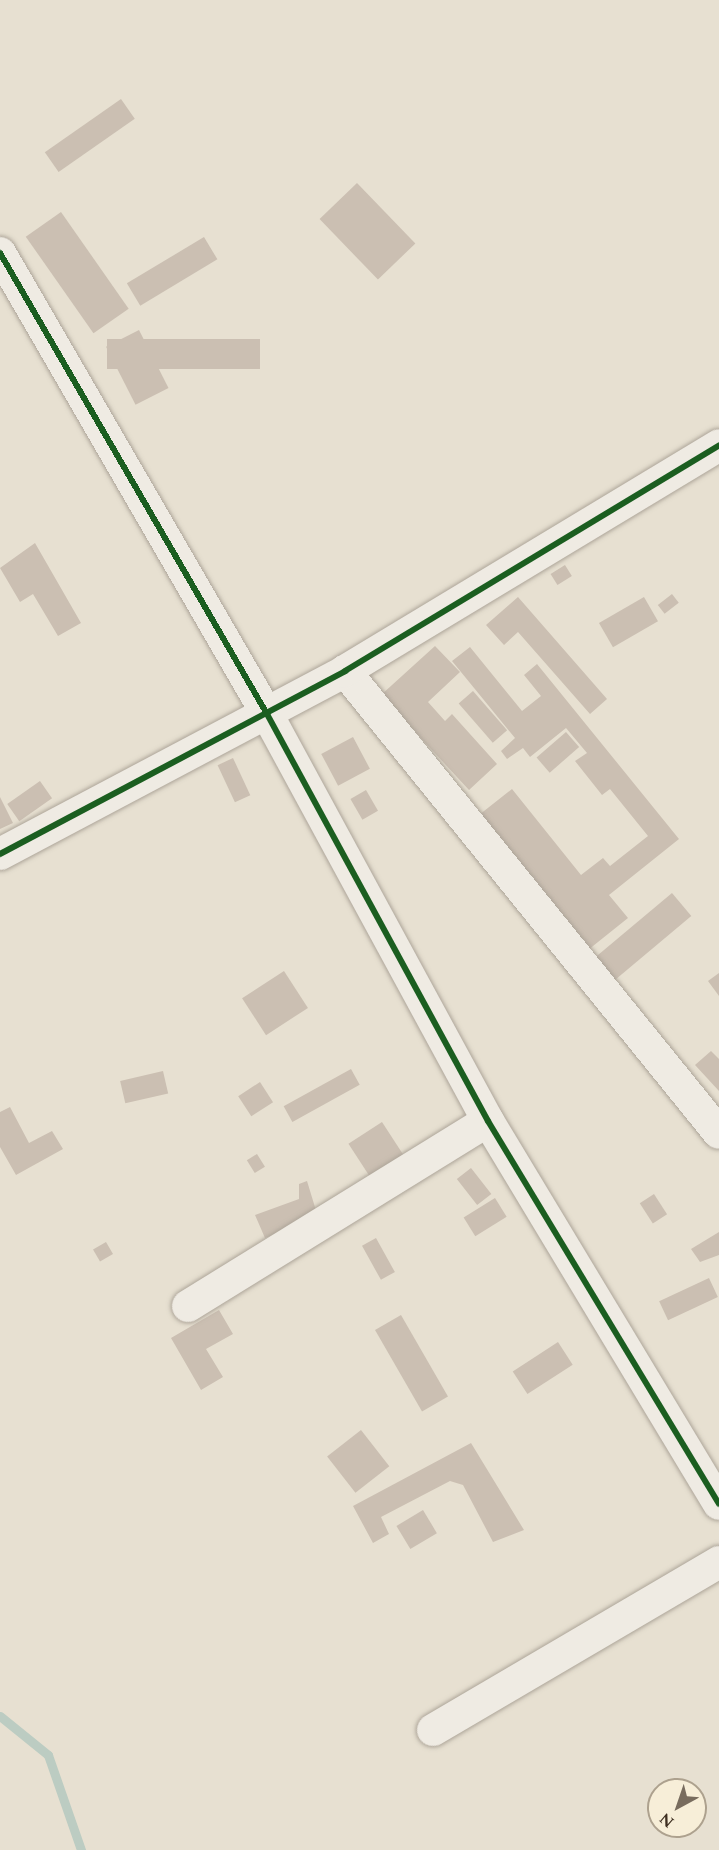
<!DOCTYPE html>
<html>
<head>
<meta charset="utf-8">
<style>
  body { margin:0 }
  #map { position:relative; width:719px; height:1850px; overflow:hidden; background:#e7e0d1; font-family:Spectral,serif }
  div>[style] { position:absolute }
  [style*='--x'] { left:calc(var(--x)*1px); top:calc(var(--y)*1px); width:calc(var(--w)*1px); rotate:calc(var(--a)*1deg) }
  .stream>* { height:9px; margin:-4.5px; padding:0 4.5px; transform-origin:4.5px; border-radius:4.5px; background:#bcccc2 }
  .building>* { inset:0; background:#cbbfb2; transform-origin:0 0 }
  .roads { filter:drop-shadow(0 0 2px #ada599) drop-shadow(0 0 2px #ada599) }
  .street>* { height:32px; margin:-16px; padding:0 16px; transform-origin:16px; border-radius:16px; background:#efebe3 }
  .cycleway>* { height:6px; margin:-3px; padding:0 3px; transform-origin:3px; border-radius:3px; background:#1b5e20 }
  span { translate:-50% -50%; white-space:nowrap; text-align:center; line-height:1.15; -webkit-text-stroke:4.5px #f7eed8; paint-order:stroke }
  .north { position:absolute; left:647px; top:1778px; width:60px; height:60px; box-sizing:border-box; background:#f7eed8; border:2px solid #ada18e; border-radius:50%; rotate:220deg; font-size:16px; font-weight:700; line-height:24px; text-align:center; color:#3d2e20 }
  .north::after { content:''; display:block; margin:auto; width:21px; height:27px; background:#786c5e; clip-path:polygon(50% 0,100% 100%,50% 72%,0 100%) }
</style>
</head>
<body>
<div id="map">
  <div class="stream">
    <div style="--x:0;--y:1716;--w:62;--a:39.1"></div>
    <div style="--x:48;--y:1755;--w:101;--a:70.8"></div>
  </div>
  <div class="building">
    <div style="left:121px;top:99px;width:24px;height:93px;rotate:55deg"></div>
    <div style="left:357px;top:183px;width:84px;height:52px;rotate:46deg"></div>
    <div style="left:61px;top:212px;width:118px;height:43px;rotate:55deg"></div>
    <div style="left:204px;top:237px;width:26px;height:90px;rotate:59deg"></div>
    <div style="left:139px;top:330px;width:65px;height:37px;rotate:63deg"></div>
    <div style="left:260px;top:339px;width:30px;height:153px;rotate:90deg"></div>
    <div style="clip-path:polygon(35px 543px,81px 623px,58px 636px,33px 594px,20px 602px,0 568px)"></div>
    <div style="left:565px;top:565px;width:13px;height:17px;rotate:58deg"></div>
    <div style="left:672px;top:594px;width:11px;height:18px;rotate:52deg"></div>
    <div style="clip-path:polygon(518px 597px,607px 699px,590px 714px,518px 632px,504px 645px,486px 625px)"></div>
    <div style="left:644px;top:597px;width:28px;height:52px;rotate:60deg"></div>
    <div style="clip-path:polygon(435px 646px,460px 672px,428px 702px,445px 721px,452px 714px,497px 764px,469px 790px,381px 695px)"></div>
    <div style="clip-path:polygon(470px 647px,522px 711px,541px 696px,524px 675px,537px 664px,679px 839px,609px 895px,628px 918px,588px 950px,479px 815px,512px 789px,581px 875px,603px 858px,610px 866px,648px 836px,610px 789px,602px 795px,575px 761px,587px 753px,566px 728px,530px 757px,523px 748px,507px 759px,501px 751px,515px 738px,452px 661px)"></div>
    <div style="left:473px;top:691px;width:52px;height:19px;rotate:49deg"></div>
    <div style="left:566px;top:732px;width:20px;height:39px;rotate:49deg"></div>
    <div style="left:353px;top:737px;width:36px;height:36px;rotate:62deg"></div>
    <div style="left:233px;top:758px;width:41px;height:17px;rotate:65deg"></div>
    <div style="left:40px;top:781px;width:21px;height:40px;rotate:55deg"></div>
    <div style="left:366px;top:790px;width:24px;height:18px;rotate:60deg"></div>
    <div style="clip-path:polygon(0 797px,13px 823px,0 829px)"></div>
    <div style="left:672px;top:893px;width:30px;height:102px;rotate:50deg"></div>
    <div style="left:284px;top:971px;width:44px;height:50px;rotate:57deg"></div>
    <div style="clip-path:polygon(719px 973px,719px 996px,708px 981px)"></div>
    <div style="clip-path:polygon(711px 1051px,719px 1059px,719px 1091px,695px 1065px)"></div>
    <div style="left:351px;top:1069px;width:18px;height:77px;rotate:61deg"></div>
    <div style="left:163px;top:1071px;width:23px;height:44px;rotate:77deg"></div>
    <div style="left:260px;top:1082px;width:24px;height:26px;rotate:57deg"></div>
    <div style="clip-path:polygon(10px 1107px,29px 1143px,52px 1131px,63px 1149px,16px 1175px,0 1147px,0 1112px)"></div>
    <div style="left:382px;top:1122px;width:43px;height:40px;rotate:57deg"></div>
    <div style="left:257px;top:1154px;width:15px;height:12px;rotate:58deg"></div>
    <div style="left:471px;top:1168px;width:33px;height:18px;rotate:52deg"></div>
    <div style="clip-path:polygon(307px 1181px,318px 1217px,265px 1238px,255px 1215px,299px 1199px,299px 1184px)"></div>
    <div style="left:654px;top:1194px;width:24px;height:17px;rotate:57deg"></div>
    <div style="left:495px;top:1198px;width:22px;height:37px;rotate:58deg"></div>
    <div style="clip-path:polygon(719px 1232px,719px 1255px,700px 1262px,691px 1249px)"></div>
    <div style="left:376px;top:1238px;width:39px;height:16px;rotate:61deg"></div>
    <div style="left:106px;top:1242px;width:14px;height:15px;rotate:60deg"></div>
    <div style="left:709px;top:1278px;width:21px;height:55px;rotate:65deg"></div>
    <div style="clip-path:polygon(219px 1310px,233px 1334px,206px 1349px,223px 1377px,201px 1390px,171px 1338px)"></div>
    <div style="left:401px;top:1315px;width:94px;height:30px;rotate:60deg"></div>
    <div style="left:558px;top:1342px;width:27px;height:54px;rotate:57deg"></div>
    <div style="left:361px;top:1430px;width:46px;height:43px;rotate:52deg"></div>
    <div style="clip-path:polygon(471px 1443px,524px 1530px,493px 1542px,463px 1485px,450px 1481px,381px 1517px,389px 1534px,373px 1543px,353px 1506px)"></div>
    <div style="left:423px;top:1510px;width:27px;height:31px;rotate:59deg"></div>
  </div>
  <div class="roads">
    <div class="street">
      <div style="--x:0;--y:253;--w:533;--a:59.92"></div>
      <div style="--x:267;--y:714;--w:463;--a:61.5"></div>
      <div style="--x:488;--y:1121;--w:447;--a:58.9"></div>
      <div style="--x:345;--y:671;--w:594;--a:51.01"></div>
      <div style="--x:0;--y:854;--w:391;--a:-27.9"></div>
      <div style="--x:345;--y:671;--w:437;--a:-31.1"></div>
      <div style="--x:188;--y:1306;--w:352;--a:-31.7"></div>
      <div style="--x:433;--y:1730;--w:332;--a:-30.4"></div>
    </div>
  </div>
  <div class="cycleway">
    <div style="--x:0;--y:253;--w:533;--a:59.92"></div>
    <div style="--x:267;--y:714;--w:463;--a:61.5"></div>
    <div style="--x:488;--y:1121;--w:447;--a:58.9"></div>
    <div style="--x:0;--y:854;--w:391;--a:-27.9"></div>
    <div style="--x:345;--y:671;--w:437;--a:-31.1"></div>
  </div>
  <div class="north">N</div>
</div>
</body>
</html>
